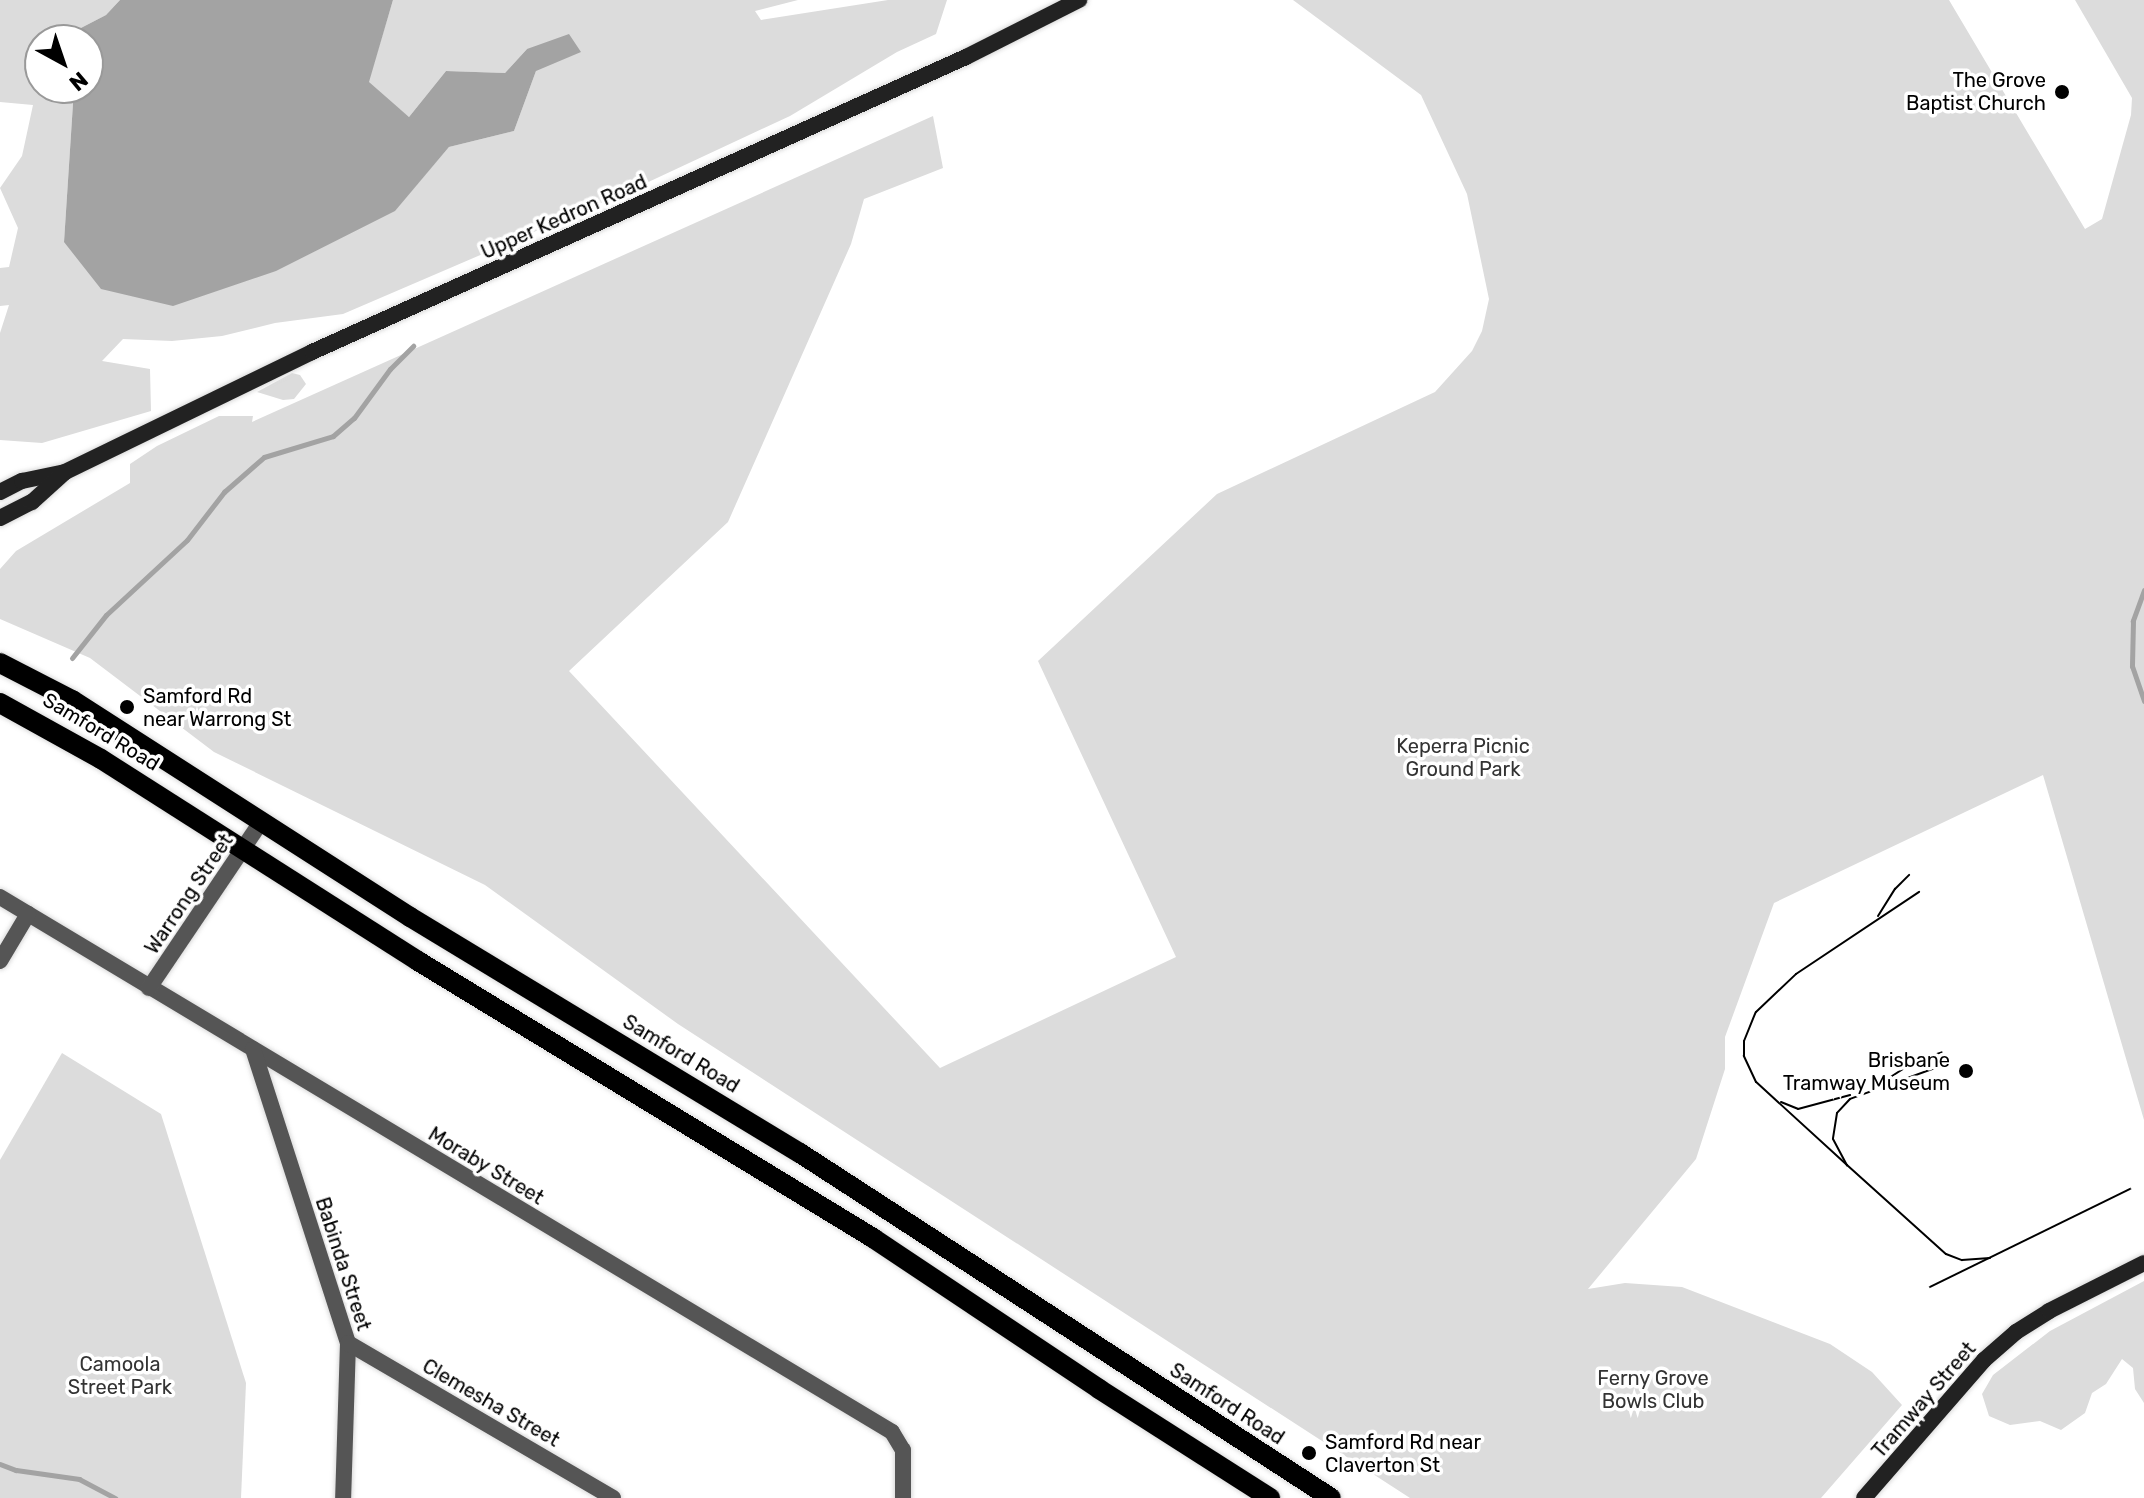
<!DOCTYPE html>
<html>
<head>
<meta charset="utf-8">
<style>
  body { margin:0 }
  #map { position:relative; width:2144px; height:1498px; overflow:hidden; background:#fff; font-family:Rubik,sans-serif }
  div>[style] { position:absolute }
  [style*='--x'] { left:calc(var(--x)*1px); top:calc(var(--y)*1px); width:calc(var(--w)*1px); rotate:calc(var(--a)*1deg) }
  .green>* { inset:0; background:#dcdcdc }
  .water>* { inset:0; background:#a3a3a3 }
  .stream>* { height:5px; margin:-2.5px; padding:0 2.5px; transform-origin:2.5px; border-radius:2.5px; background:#a3a3a3 }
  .roads { filter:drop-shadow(0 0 2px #dbdbdb) drop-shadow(0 0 2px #dbdbdb) }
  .street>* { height:16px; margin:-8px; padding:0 8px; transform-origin:8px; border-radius:8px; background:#555 }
  .secondary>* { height:16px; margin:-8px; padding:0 8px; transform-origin:8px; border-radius:8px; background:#222 }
  .primary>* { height:20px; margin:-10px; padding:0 10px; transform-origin:10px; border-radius:10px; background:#000 }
  .tram>* { height:2px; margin:-1px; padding:0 1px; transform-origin:1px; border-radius:1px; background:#000 }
  .dots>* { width:22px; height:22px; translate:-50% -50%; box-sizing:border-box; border:4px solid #fff; border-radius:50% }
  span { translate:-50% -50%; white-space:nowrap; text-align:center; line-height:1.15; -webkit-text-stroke:7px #fff; paint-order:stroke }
  .poi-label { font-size:20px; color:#000 }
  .right { translate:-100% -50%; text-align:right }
  .left { translate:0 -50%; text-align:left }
  .street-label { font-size:20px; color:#000 }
  .park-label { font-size:20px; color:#333 }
  .north { position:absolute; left:24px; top:24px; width:80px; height:80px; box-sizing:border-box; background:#fff; border:2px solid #999; border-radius:50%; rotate:140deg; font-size:22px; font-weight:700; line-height:32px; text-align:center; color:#000 }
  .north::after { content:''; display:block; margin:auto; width:28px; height:36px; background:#000; clip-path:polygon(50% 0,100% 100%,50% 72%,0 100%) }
</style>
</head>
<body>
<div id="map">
  <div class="green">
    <div style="clip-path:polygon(0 0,120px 0,106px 15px,77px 30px,77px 40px,40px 40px,40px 88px,74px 88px,64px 242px,394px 211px,449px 147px,514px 131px,536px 71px,527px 49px,505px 73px,446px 71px,409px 117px,368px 83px,393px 0,798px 0,755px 11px,761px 20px,888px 0,947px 0,936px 34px,897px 52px,790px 116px,627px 192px,343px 314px,275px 323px,222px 336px,172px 341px,123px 339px,102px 361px,150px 369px,151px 411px,42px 443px,0 440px,0 333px,9px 305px,0 306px,0 268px,9px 267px,18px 228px,0 188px,22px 156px,33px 105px,0 102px)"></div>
    <div style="clip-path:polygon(1293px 0,1949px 0,2085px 229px,2102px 219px,2131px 115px,2132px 98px,2075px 0,2144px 0,2144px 1120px,2043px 775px,1774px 903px,1725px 1037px,1725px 1069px,1696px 1159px,1588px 1289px,1625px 1283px,1682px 1287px,1830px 1344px,1872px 1372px,1902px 1405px,1821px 1498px,1410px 1498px,678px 1024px,485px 885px,214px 752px,90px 658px,0 619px,0 569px,16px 551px,130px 483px,130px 464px,157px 446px,219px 416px,253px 416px,252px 422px,933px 116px,943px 168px,864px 199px,851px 244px,728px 522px,569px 671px,940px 1068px,1176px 957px,1038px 661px,1217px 494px,1435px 392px,1472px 351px,1482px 331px,1489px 299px,1467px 194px,1421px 95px)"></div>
    <div style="clip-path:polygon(292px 373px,300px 375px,306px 384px,294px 399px,283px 400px,257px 392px)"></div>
    <div style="clip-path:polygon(62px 1053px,161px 1114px,246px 1383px,241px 1498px,0 1498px,0 1160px)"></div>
    <div style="clip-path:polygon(2144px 1281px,2144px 1403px,2135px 1389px,2133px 1368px,2122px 1359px,2106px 1384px,2092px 1393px,2085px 1413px,2061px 1430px,2040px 1421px,2010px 1425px,1989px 1416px,1982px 1394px,1993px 1375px,2050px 1331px)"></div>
  </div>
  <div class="water">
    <div style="clip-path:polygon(120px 0,393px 0,369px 82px,409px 117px,446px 71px,505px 73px,527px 49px,569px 34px,581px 52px,536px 71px,514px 131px,449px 147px,395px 211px,276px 271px,173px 306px,101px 289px,64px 242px,74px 88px,88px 88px,88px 40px,77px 40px,77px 30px,106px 15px)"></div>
  </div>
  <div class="stream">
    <div style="--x:2144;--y:590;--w:33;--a:110"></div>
    <div style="--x:2133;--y:621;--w:45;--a:91.3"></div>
    <div style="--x:2132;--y:666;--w:37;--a:71"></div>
    <div style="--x:72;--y:658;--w:55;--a:-51.7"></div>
    <div style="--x:106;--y:615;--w:110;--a:-42.8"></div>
    <div style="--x:187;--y:540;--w:61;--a:-52.4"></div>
    <div style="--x:224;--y:492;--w:53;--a:-41.2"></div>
    <div style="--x:264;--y:457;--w:72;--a:-16.9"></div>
    <div style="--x:333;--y:436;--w:28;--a:-41"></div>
    <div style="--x:354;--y:418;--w:61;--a:-53.7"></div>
    <div style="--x:390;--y:369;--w:33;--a:-45"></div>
    <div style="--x:0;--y:1464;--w:17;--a:21"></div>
    <div style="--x:16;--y:1470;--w:64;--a:8.1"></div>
    <div style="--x:79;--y:1479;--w:41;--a:27.8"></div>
  </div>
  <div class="roads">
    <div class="street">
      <div style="--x:0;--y:897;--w:1040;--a:30.95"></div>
      <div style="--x:892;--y:1432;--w:21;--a:59"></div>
      <div style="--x:903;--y:1450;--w:48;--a:90"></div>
      <div style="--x:0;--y:961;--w:55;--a:-59.2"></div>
      <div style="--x:149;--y:988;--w:200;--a:-56"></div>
      <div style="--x:253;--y:1049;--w:309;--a:72.1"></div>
      <div style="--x:348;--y:1343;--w:155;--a:91.8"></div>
      <div style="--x:348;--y:1343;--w:307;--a:30.3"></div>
    </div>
    <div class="secondary">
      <div style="--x:0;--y:492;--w:25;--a:-27"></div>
      <div style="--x:22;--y:481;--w:44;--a:-11.8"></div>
      <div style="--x:65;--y:472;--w:275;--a:-25.9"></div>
      <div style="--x:312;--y:352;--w:717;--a:-24.28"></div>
      <div style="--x:966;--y:57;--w:127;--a:-26.8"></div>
      <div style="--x:0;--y:518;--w:36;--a:-27"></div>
      <div style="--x:32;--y:502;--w:43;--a:-42.2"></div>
      <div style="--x:1864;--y:1498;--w:183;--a:-49"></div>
      <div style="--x:1984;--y:1360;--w:43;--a:-41.2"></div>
      <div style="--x:2016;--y:1332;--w:39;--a:-32"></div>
      <div style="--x:2049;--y:1311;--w:106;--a:-26.8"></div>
    </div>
    <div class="primary">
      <div style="--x:0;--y:663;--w:81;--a:27.2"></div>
      <div style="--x:72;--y:700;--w:402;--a:32.7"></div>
      <div style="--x:410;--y:917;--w:456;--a:31.2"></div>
      <div style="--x:800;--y:1153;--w:633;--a:33.01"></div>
      <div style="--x:0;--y:703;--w:115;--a:29"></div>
      <div style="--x:101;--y:759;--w:376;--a:32.5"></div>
      <div style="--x:418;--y:961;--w:533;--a:31.33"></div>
      <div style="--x:873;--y:1238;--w:272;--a:33.7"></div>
      <div style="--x:1099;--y:1389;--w:203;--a:32.5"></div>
    </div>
  </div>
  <div class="tram">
    <div style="--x:1878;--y:916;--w:32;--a:-58"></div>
    <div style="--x:1895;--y:889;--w:20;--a:-45"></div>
    <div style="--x:1946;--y:1064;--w:102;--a:160"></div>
    <div style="--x:1850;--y:1099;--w:19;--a:133"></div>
    <div style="--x:1837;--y:1113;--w:26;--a:99"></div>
    <div style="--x:1833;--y:1139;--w:30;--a:62"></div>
    <div style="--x:1847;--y:1165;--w:133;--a:42"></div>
    <div style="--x:1946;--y:1254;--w:17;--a:21"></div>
    <div style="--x:1962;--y:1260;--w:28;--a:-4"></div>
    <div style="--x:1889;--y:1078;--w:31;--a:-33"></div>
    <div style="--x:1915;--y:1061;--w:28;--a:-18"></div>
    <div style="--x:1781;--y:1102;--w:18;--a:22"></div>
    <div style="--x:1798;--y:1109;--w:54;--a:-15.1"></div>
    <div style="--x:1847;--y:1165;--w:123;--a:-137.6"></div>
    <div style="--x:1756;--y:1082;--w:29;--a:-115"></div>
    <div style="--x:1744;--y:1056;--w:15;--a:-90"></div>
    <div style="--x:1744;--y:1041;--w:31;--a:-68"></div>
    <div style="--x:1756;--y:1012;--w:55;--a:-43.5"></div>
    <div style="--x:1796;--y:974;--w:148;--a:-33.7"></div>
    <div style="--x:1930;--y:1287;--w:223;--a:-26.1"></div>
  </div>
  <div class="dots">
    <div style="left:2062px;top:92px;background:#000"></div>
    <div style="left:127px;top:707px;background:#000"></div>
    <div style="left:1966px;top:1071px;background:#000"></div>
    <div style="left:1309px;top:1453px;background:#000"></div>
  </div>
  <div class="poi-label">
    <span class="right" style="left:2046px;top:92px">The Grove<br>Baptist Church</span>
    <span class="left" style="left:143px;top:708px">Samford Rd<br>near Warrong St</span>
    <span class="right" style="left:1950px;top:1072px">Brisbane<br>Tramway Museum</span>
    <span class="left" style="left:1325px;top:1454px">Samford Rd near<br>Claverton St</span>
  </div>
  <div class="street-label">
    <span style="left:564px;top:217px;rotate:-24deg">Upper Kedron Road</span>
    <span style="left:101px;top:732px;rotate:31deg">Samford Road</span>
    <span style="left:189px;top:894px;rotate:-56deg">Warrong Street</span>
    <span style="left:681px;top:1054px;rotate:31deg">Samford Road</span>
    <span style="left:486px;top:1166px;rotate:31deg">Moraby Street</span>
    <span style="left:343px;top:1264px;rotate:72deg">Babinda Street</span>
    <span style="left:1924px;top:1400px;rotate:-49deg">Tramway Street</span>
    <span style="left:491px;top:1403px;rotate:30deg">Clemesha Street</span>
    <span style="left:1227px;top:1404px;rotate:33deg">Samford Road</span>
  </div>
  <div class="park-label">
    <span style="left:1463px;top:758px">Keperra Picnic<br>Ground Park</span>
    <span style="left:120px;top:1376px">Camoola<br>Street Park</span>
    <span style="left:1653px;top:1390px">Ferny Grove<br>Bowls Club</span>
  </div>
  <div class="north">N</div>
</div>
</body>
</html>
